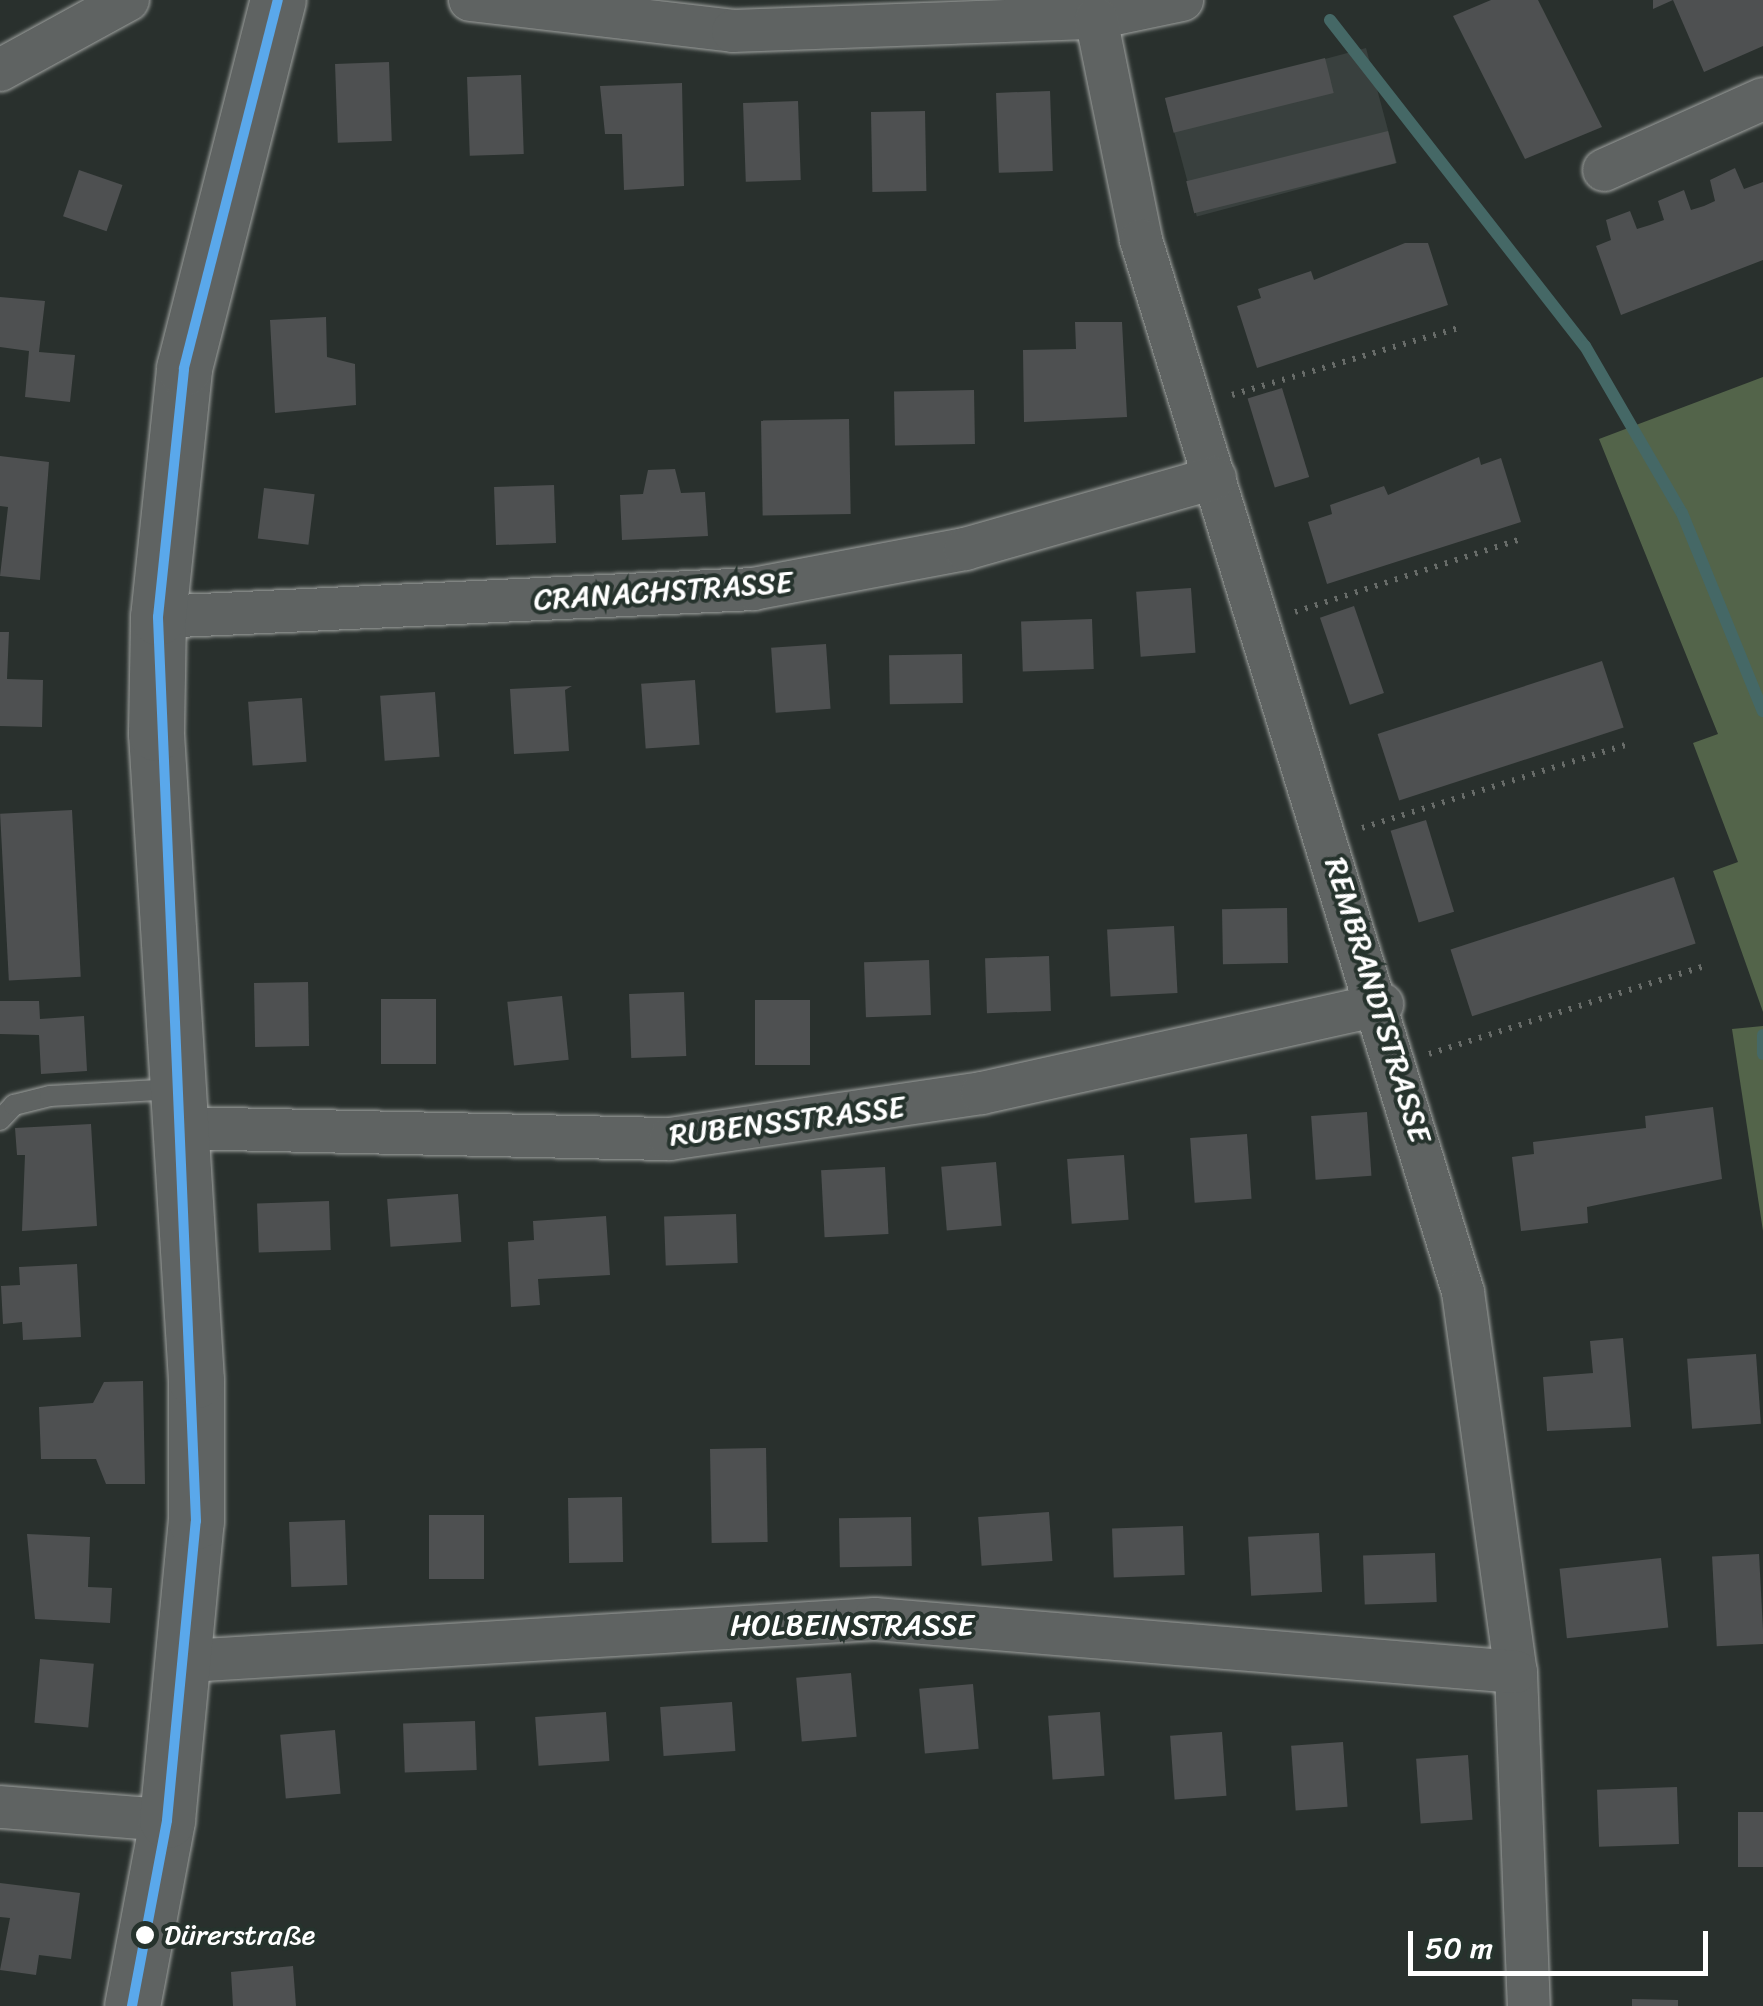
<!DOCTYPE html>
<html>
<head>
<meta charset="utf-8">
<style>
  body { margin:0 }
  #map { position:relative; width:1763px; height:2006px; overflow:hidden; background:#29302d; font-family:Sriracha,sans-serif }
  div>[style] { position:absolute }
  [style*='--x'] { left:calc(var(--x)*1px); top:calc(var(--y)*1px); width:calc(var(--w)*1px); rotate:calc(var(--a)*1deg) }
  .built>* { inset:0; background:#39403e; transform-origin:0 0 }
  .green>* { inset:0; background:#53644a }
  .stream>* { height:12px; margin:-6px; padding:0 6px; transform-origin:6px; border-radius:6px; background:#456866 }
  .building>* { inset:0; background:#4e5051; transform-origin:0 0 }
  .path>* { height:6px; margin-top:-3px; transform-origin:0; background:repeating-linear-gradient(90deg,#686c69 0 2.5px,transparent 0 10.5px) }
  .roads { filter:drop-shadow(0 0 2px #9fa2a0) drop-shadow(0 0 2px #9fa2a0) }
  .lane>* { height:20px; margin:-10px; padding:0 10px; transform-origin:10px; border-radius:10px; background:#5f6362 }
  .street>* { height:42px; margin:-21px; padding:0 21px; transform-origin:21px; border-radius:21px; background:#5f6362 }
  .secondary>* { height:55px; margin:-27.5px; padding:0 27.5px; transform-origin:27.5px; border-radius:27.5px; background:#5f6362 }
  .bus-1>* { height:10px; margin:-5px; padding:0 5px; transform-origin:5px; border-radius:5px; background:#5aa8eb }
  .dots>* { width:28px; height:28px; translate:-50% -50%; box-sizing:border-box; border:5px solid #26332d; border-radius:50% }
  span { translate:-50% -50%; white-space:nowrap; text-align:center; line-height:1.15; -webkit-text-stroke:8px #26332d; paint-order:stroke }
  .bus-label { font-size:28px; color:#fff }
  .left { translate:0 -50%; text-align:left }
  .street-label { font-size:30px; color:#fff }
  .scale { position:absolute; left:1408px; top:1931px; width:300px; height:45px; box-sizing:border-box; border:5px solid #fff; border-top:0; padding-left:12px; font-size:30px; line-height:35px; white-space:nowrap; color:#fff; -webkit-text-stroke:8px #26332d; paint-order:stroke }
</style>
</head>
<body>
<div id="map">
  <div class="built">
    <div style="left:1366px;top:48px;width:119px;height:207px;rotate:75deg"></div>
  </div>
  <div class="green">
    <div style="clip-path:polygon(1763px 377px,1763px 1012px,1713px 871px,1738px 862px,1693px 743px,1718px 734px,1599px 439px)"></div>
    <div style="clip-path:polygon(1763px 1026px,1763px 1231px,1732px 1029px)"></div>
  </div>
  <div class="stream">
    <div style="--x:1330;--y:20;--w:414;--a:52"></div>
    <div style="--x:1585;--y:346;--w:193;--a:59.9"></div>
    <div style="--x:1682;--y:513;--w:214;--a:67.8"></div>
    <div style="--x:1763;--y:1035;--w:19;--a:90"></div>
  </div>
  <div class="building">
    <div style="clip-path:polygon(1491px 0,1538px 0,1602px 127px,1525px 159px,1453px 16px)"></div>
    <div style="clip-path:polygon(1653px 0,1763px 0,1763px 46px,1704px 72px,1673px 0,1653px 9px)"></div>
    <div style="left:1325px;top:58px;width:36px;height:165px;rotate:76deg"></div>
    <div style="left:389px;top:62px;width:79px;height:54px;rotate:88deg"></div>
    <div style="left:521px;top:75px;width:79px;height:54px;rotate:88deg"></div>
    <div style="clip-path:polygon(682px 83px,684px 186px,624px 190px,622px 134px,605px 134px,600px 86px)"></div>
    <div style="left:1050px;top:91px;width:80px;height:54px;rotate:88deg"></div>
    <div style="left:798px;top:101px;width:79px;height:55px;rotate:88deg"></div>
    <div style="left:925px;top:111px;width:80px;height:54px;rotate:89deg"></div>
    <div style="left:1388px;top:131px;width:33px;height:208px;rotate:76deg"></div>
    <div style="clip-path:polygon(1735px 168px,1744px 189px,1763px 182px,1763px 260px,1621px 315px,1596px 246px,1611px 240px,1606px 220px,1630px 211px,1637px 229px,1650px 225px,1664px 220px,1658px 201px,1684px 190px,1691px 210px,1704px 206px,1715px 201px,1710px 180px)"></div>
    <div style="left:79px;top:170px;width:46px;height:49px;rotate:19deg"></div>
    <div style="clip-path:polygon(1405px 243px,1428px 243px,1448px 305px,1257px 368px,1237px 306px,1261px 298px,1258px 289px,1311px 271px,1314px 280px)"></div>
    <div style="clip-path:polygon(0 297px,45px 301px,39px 352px,75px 355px,70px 402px,25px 397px,29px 351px,0 347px)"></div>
    <div style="clip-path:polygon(326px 317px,327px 357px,355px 364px,356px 405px,275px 413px,270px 320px)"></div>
    <div style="clip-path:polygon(1075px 322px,1122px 322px,1127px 417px,1024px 422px,1023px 350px,1076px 349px)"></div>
    <div style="left:1282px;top:388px;width:93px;height:36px;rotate:73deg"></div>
    <div style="left:974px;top:390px;width:54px;height:80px;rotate:89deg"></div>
    <div style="left:849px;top:419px;width:95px;height:88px;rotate:89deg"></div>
    <div style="clip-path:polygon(0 456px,49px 462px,40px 580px,0 576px,8px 507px,0 506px)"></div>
    <div style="clip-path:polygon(1479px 457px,1481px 465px,1501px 458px,1521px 522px,1327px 584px,1308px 522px,1332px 514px,1330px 505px,1384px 486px,1388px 495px)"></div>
    <div style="clip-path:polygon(675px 469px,681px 493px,705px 492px,708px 536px,622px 540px,620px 495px,643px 494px,648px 470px)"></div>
    <div style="left:554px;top:485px;width:58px;height:60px;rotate:88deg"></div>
    <div style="left:264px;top:488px;width:51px;height:51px;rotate:7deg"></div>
    <div style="left:1191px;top:588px;width:65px;height:55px;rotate:86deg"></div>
    <div style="left:1354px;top:606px;width:92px;height:36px;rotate:71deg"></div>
    <div style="left:1092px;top:619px;width:50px;height:71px;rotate:88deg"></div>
    <div style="clip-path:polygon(0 632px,9px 632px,7px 679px,43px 680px,42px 727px,0 726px)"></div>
    <div style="left:826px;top:644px;width:65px;height:55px;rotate:86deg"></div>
    <div style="left:962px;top:654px;width:49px;height:73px;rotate:89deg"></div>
    <div style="left:1602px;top:661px;width:70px;height:236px;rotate:72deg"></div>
    <div style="left:695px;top:680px;width:65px;height:54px;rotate:86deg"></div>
    <div style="clip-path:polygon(572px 686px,565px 690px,569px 751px,514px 754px,510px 689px)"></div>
    <div style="left:435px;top:692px;width:65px;height:55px;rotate:86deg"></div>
    <div style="left:302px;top:698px;width:64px;height:54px;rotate:86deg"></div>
    <div style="left:72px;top:810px;width:167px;height:72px;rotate:87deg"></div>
    <div style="left:1426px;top:820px;width:96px;height:37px;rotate:73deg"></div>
    <div style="left:1674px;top:877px;width:70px;height:235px;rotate:72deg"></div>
    <div style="left:1287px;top:908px;width:55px;height:65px;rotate:89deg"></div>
    <div style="left:1174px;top:926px;width:67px;height:67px;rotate:87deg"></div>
    <div style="left:1049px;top:956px;width:55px;height:64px;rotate:88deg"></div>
    <div style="left:929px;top:960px;width:55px;height:65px;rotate:88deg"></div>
    <div style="left:308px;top:982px;width:64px;height:54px;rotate:89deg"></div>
    <div style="left:684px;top:992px;width:64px;height:55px;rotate:88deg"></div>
    <div style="left:562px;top:996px;width:64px;height:55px;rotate:84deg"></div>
    <div style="left:436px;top:999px;width:65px;height:55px;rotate:90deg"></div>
    <div style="left:810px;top:1000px;width:65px;height:55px;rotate:90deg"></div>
    <div style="clip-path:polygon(0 1001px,39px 1001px,40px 1019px,84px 1016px,87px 1071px,41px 1074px,39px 1035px,0 1034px)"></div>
    <div style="clip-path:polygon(1713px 1107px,1722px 1179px,1587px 1207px,1588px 1223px,1521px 1231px,1512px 1157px,1534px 1154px,1533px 1142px,1646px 1128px,1645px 1116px)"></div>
    <div style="left:1367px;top:1112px;width:64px;height:56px;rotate:86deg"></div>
    <div style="clip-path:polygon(91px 1124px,97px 1226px,22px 1231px,25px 1155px,17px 1155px,15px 1128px)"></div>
    <div style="left:1247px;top:1134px;width:65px;height:57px;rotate:86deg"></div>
    <div style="left:1124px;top:1155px;width:65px;height:57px;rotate:86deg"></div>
    <div style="left:996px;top:1162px;width:64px;height:55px;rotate:85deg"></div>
    <div style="left:885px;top:1167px;width:67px;height:64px;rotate:87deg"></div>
    <div style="left:458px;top:1194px;width:48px;height:71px;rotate:86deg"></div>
    <div style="left:329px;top:1201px;width:49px;height:72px;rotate:88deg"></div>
    <div style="left:736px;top:1214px;width:49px;height:72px;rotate:88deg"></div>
    <div style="clip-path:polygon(606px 1216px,610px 1275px,538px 1279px,540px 1305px,511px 1307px,508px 1242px,534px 1240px,533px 1221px)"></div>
    <div style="clip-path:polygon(77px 1264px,81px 1337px,23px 1340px,22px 1322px,3px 1324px,1px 1286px,20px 1285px,19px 1267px)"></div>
    <div style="clip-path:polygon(1623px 1338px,1631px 1427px,1547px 1431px,1543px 1377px,1593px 1373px,1590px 1341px)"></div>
    <div style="left:1756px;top:1354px;width:70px;height:69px;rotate:86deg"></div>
    <div style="clip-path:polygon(143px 1381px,145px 1484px,106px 1484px,96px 1459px,41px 1459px,39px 1407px,93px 1403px,104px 1382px)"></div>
    <div style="left:766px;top:1448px;width:94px;height:56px;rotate:89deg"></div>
    <div style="left:622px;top:1497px;width:65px;height:54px;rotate:89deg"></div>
    <div style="left:1049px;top:1512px;width:49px;height:71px;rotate:86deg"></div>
    <div style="left:484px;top:1515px;width:64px;height:55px;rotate:90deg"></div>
    <div style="left:911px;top:1517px;width:49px;height:72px;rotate:89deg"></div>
    <div style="left:345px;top:1520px;width:65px;height:56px;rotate:88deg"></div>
    <div style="left:1183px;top:1526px;width:49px;height:71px;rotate:88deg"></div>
    <div style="left:1319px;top:1533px;width:59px;height:71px;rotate:87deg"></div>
    <div style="clip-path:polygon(27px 1534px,90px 1537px,88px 1587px,112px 1588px,110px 1623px,35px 1619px)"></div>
    <div style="left:1435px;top:1553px;width:49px;height:72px;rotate:88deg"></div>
    <div style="left:1759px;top:1554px;width:90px;height:47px;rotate:87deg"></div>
    <div style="left:1661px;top:1558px;width:70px;height:102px;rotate:84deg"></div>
    <div style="left:40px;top:1659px;width:54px;height:64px;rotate:5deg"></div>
    <div style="left:851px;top:1673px;width:64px;height:55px;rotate:85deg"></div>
    <div style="left:973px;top:1684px;width:65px;height:54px;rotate:85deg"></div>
    <div style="left:732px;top:1702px;width:49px;height:72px;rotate:86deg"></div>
    <div style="left:606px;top:1712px;width:49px;height:71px;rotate:86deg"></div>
    <div style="left:1100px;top:1712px;width:64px;height:52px;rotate:86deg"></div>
    <div style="left:475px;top:1721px;width:49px;height:72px;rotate:88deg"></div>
    <div style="left:335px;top:1730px;width:64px;height:55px;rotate:85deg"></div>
    <div style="left:1222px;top:1732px;width:64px;height:52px;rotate:86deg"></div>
    <div style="left:1343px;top:1742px;width:65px;height:52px;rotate:86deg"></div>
    <div style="left:1468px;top:1755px;width:65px;height:52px;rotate:86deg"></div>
    <div style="left:1677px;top:1787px;width:57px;height:80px;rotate:88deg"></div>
    <div style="left:1763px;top:1812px;width:55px;height:25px;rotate:90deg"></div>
    <div style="clip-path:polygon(0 1883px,80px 1893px,71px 1959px,39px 1955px,36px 1975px,0 1970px,10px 1918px,0 1917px)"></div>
    <div style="clip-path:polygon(293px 1966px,296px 2006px,233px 2006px,231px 1972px)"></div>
    <div style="clip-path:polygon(1632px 1999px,1678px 2000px,1678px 2006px,1632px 2006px)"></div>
  </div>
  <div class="path">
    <div style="--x:1232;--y:395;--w:239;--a:-16.5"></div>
    <div style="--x:1295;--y:612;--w:234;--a:-17.9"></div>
    <div style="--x:1362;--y:828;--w:279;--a:-17.5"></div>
    <div style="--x:1429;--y:1054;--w:289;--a:-17.7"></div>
  </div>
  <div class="roads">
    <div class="lane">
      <div style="--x:0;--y:1120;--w:21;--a:-47"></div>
      <div style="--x:14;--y:1105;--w:37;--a:-14"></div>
      <div style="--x:50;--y:1096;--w:126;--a:-3.2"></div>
    </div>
    <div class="street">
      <div style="--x:470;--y:0;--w:265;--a:6.7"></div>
      <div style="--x:733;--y:31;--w:363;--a:-2.1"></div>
      <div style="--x:1096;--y:18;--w:88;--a:-11.8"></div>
      <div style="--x:1096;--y:18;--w:227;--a:78.5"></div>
      <div style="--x:1141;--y:240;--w:1100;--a:72.98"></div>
      <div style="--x:1463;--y:1292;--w:384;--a:82.1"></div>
      <div style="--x:1516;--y:1672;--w:334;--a:87.8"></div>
      <div style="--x:0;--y:70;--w:146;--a:-28.7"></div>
      <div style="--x:1604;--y:170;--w:174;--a:-24.1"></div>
      <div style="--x:158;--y:617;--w:596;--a:-2.69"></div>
      <div style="--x:753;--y:589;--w:216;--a:-10.7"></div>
      <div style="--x:965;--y:549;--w:260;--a:-15.9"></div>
      <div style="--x:181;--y:1128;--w:489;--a:1.3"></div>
      <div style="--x:670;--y:1139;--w:315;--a:-8.4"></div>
      <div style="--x:982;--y:1093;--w:410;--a:-12.5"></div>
      <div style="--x:188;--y:1661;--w:688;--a:-3.5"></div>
      <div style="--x:875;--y:1619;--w:643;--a:4.73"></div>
      <div style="--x:0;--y:1807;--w:168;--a:4.5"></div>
    </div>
    <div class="secondary">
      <div style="--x:132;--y:2006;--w:189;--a:-79.3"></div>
      <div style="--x:167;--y:1820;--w:300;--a:-84.5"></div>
      <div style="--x:196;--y:1521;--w:141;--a:-90"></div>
      <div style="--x:196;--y:1380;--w:648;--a:-93.54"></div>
      <div style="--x:156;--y:733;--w:116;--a:-89"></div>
      <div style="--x:158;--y:617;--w:250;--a:-84"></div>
      <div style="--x:184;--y:368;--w:380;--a:-75.7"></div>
    </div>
  </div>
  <div class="bus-1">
    <div style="--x:132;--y:2006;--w:189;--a:-79.3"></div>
    <div style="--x:167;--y:1820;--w:300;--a:-84.5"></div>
    <div style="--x:196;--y:1521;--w:905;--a:-92.41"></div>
    <div style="--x:158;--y:617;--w:250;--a:-84"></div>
    <div style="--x:184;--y:368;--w:380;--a:-75.7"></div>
  </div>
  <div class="dots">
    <div style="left:145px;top:1935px;background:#fff"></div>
  </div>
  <div class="bus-label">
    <span class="left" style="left:164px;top:1935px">Dürerstraße</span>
  </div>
  <div class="street-label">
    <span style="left:663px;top:591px;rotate:-4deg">CRANACHSTRASSE</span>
    <span style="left:1378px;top:1000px;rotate:73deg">REMBRANDTSTRASSE</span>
    <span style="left:787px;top:1121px;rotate:-7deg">RUBENSSTRASSE</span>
    <span style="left:852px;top:1625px">HOLBEINSTRASSE</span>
  </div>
  <div class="scale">50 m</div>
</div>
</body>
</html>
